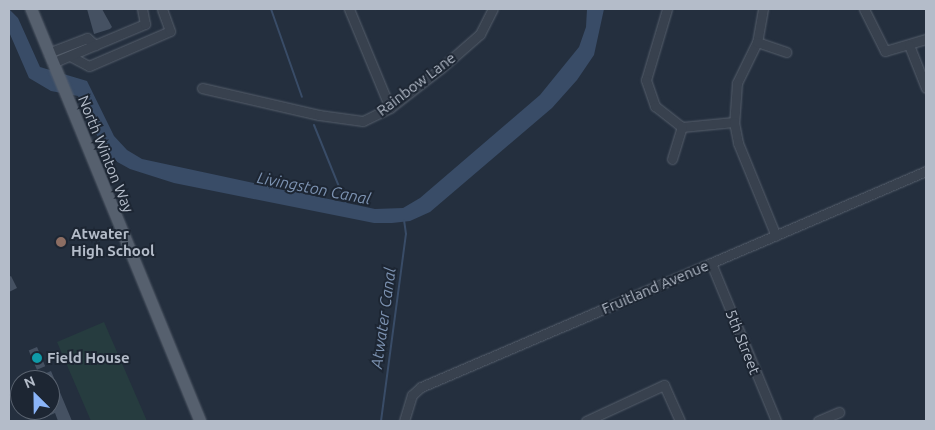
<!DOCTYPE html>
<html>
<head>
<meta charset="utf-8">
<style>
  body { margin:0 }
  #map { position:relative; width:935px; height:430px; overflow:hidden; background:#242f3e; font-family:Ubuntu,sans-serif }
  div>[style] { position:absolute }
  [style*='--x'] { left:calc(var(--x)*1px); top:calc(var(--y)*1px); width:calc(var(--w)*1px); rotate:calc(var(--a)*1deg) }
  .green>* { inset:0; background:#263c3f }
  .water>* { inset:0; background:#394c67 }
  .stream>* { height:2px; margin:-1px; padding:0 1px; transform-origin:1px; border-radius:1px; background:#394c67 }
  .building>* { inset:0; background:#455162; transform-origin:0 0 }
  .roads { filter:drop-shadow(0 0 1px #565f6c) drop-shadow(0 0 1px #565f6c) }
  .minor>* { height:9px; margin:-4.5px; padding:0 4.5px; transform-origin:4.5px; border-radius:4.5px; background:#38414e }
  .major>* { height:11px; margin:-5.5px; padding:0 5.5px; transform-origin:5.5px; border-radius:5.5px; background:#56606e }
  .dots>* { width:14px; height:14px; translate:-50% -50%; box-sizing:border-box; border:2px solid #1d2633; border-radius:50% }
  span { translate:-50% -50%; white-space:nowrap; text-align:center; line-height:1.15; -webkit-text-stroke:4px #1d2633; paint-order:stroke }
  .street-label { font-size:15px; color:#b4bcc9 }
  .poi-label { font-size:15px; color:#b4bcc9; font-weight:700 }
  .left { translate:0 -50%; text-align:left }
  .water-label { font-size:16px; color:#7c92b1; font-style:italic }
  .frame { position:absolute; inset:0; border:10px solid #b4bcc9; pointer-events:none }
  .north { position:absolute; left:10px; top:370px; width:50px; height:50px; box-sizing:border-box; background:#1d2633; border:1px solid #59626f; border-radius:50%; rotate:337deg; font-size:14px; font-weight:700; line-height:20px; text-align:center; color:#b4bcc9 }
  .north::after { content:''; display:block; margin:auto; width:18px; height:22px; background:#8ab4f8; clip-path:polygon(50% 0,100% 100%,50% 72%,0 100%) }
</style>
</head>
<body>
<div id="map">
  <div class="green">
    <div style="clip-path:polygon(104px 322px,147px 421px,91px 421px,57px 342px)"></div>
  </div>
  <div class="water">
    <div style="clip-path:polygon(9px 9px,18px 18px,40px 67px,87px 81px,114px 136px,127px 150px,142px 159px,375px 209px,403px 208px,420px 198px,540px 95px,579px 47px,586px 27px,587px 9px,604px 9px,594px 55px,577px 80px,552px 108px,430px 212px,410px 221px,392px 223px,374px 223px,174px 183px,130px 169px,112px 159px,104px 150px,78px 96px,51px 91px,29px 78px,9px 32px)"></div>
  </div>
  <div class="stream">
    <div style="--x:271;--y:9;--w:93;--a:70.6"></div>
    <div style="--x:314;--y:125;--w:85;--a:67.9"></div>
    <div style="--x:381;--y:421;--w:189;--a:-82.4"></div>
    <div style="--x:406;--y:234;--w:14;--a:-98"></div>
  </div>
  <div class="building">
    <div style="clip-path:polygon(87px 9px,102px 9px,112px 27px,110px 29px,94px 34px)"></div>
    <div style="clip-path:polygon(11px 276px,17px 288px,9px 292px,9px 277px)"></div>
    <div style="left:37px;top:347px;width:21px;height:9px;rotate:67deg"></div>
    <div style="clip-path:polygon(51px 371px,72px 421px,58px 421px,55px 413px,44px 418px,40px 410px,50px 410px,50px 380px,40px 380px,39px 376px)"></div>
  </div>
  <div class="roads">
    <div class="minor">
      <div style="--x:349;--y:9;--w:107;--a:67.5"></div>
      <div style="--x:667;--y:9;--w:74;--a:106.5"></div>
      <div style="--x:646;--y:80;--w:28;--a:71"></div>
      <div style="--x:655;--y:106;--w:34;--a:38"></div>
      <div style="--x:682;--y:127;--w:52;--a:-5.5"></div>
      <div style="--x:763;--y:9;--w:34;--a:100"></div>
      <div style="--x:757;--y:42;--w:46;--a:116"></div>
      <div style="--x:737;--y:83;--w:39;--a:94"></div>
      <div style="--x:734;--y:122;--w:21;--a:79"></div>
      <div style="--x:738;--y:143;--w:100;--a:67.8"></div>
      <div style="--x:864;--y:9;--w:47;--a:63.4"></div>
      <div style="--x:885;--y:51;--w:43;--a:-16.3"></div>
      <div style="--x:757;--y:42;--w:31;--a:19"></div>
      <div style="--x:909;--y:45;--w:46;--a:68.4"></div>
      <div style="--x:48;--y:53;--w:42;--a:-21"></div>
      <div style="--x:87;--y:38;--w:11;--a:41"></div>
      <div style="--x:70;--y:56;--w:21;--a:28"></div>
      <div style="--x:89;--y:66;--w:88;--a:-23.4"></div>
      <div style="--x:170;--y:31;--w:23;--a:-110"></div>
      <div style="--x:52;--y:63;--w:101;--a:-22.8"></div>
      <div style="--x:145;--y:24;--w:15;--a:-101"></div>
      <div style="--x:202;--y:88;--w:120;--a:13"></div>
      <div style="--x:319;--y:115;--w:44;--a:7.8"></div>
      <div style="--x:363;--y:121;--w:30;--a:-26"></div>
      <div style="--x:390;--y:108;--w:63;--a:-38"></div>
      <div style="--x:440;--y:69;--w:53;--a:-41.2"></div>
      <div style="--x:480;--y:34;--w:28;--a:-63"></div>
      <div style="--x:672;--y:159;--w:34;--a:-73"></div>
      <div style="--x:711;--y:263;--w:171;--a:67.6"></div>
      <div style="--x:404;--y:421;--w:27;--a:-73"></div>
      <div style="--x:412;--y:395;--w:12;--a:-42"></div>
      <div style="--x:421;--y:387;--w:549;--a:-23.16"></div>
      <div style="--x:586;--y:421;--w:86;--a:-24.8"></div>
      <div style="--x:664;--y:385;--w:39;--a:66"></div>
      <div style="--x:818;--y:421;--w:23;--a:-23"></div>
    </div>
    <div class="major">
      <div style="--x:31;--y:9;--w:445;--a:67.7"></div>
    </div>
  </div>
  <div class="dots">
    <div style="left:61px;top:242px;background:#8d6e63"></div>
    <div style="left:37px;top:358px;background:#0f9aa8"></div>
  </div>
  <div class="street-label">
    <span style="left:416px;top:84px;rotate:-37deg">Rainbow Lane</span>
    <span style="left:106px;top:154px;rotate:68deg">North Winton Way</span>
    <span style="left:655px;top:287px;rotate:-23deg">Fruitland Avenue</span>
    <span style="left:743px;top:342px;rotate:68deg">5th Street</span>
  </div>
  <div class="poi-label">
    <span class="left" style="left:71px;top:242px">Atwater<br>High School</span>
    <span class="left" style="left:47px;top:358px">Field House</span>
  </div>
  <div class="water-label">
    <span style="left:314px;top:188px;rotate:11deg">Livingston Canal</span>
    <span style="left:383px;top:318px;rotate:-82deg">Atwater Canal</span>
  </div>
  <div class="frame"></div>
  <div class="north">N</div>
</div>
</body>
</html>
